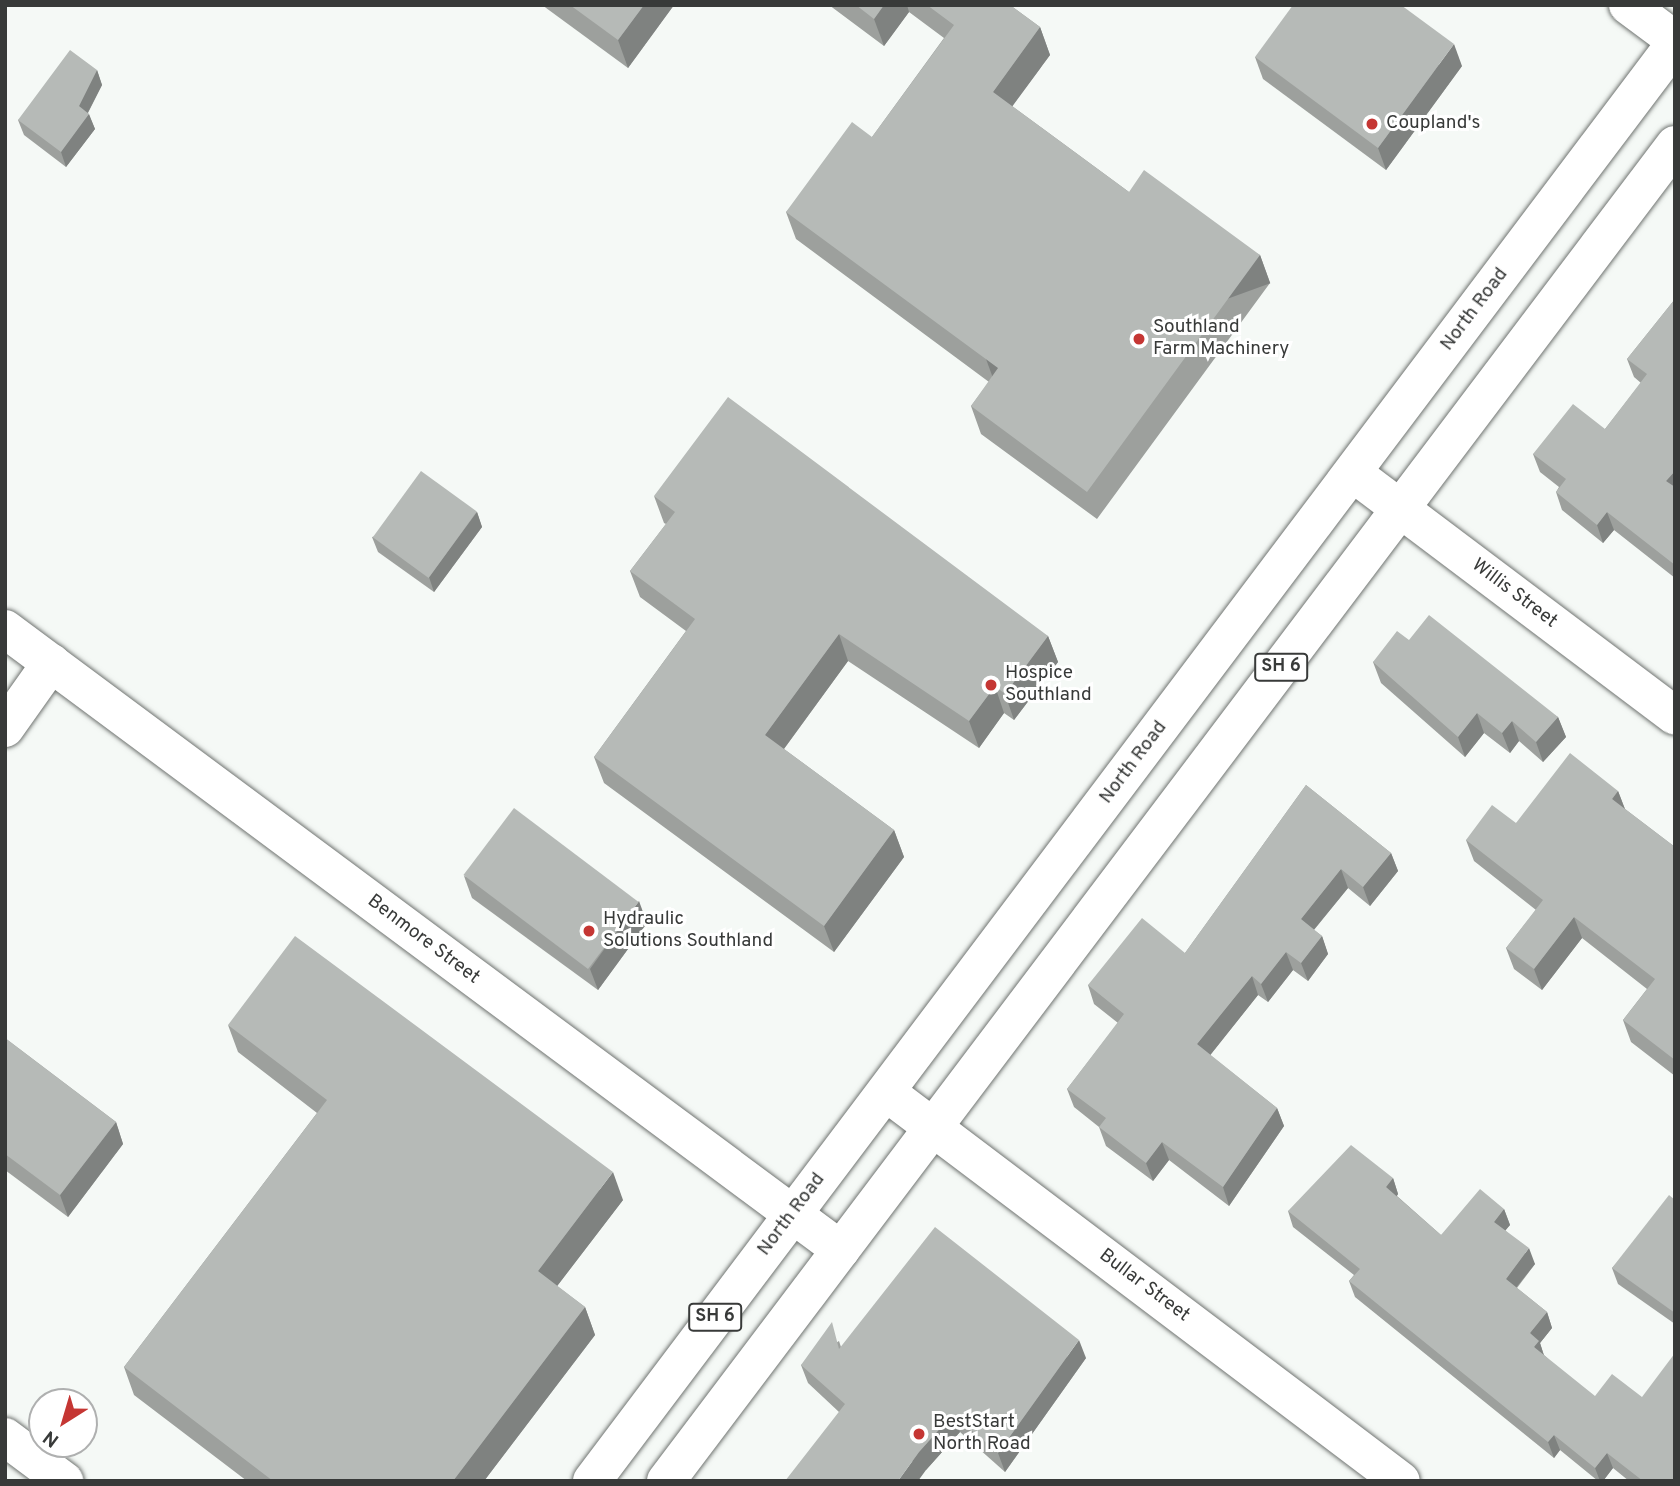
<!DOCTYPE html>
<html>
<head>
<meta charset="utf-8">
<style>
  body { margin:0 }
  #map { position:relative; width:1680px; height:1486px; overflow:hidden; background:#f5f9f6; font-family:Overpass,sans-serif }
  div>[style] { position:absolute }
  [style*='--x'] { left:calc(var(--x)*1px); top:calc(var(--y)*1px); width:calc(var(--w)*1px); rotate:calc(var(--a)*1deg) }
  .roads { filter:drop-shadow(0 0 2px #707471) drop-shadow(0 0 2px #707471) }
  .minor>* { height:38px; margin:-19px; padding:0 19px; transform-origin:19px; border-radius:19px; background:#fff }
  .major>* { height:38px; margin:-19px; padding:0 19px; transform-origin:19px; border-radius:19px; background:#fff }
  .wall>* { inset:0; background:#9da09d }
  .shaded-wall>* { inset:0; background:#7f8280; transform-origin:0 0 }
  .building>* { inset:0; background:#b6bab7; transform-origin:0 0 }
  .dots>* { width:19px; height:19px; translate:-50% -50%; box-sizing:border-box; border:4px solid #fff; border-radius:50% }
  span { translate:-50% -50%; white-space:nowrap; text-align:center; line-height:1.15; -webkit-text-stroke:6px #fff; paint-order:stroke }
  .shield-label span { padding:2px 5px; background:#fff; border:2px solid; border-radius:5px; -webkit-text-stroke-width:0 }
  .shield-label { font-size:18px; color:#383a39; font-weight:700 }
  .poi-label { font-size:19px; color:#383a39 }
  .left { translate:0 -50%; text-align:left }
  .street-label { font-size:19px; color:#383a39 }
  .frame { position:absolute; inset:0; border:7px solid #383a39; pointer-events:none }
  .north { position:absolute; left:28px; top:1388px; width:70px; height:70px; box-sizing:border-box; background:#fff; border:2px solid #afb0b0; border-radius:50%; rotate:217deg; font-size:19px; font-weight:700; line-height:28px; text-align:center; color:#383a39 }
  .north::after { content:''; display:block; margin:auto; width:24px; height:32px; background:#c53633; clip-path:polygon(50% 0,100% 100%,50% 72%,0 100%) }
</style>
</head>
<body>
<div id="map">
  <div class="roads">
    <div class="minor">
      <div style="--x:1628;--y:5;--w:59;--a:36.7"></div>
      <div style="--x:1353;--y:473;--w:403;--a:37"></div>
      <div style="--x:5;--y:629;--w:1041;--a:36.61"></div>
      <div style="--x:5;--y:728;--w:80;--a:-54.7"></div>
      <div style="--x:886;--y:1092;--w:645;--a:37.07"></div>
      <div style="--x:5;--y:1437;--w:74;--a:36.7"></div>
    </div>
    <div class="major">
      <div style="--x:592;--y:1481;--w:1799;--a:-53"></div>
      <div style="--x:666;--y:1481;--w:1674;--a:-52.94"></div>
    </div>
  </div>
  <div class="wall">
    <div style="clip-path:polygon(542px 5px,674px 5px,628px 68px)"></div>
    <div style="clip-path:polygon(829px 5px,1010px 5px,1040px 27px,1050px 55px,1012px 106px,1129px 192px,1260px 255px,1270px 283px,1097px 519px,981px 434px,971px 406px,989px 382px,796px 239px,786px 212px,872px 137px,944px 38px,909px 12px,884px 46px)"></div>
    <div style="clip-path:polygon(1255px 57px,1462px 66px,1386px 170px,1263px 79px)"></div>
    <div style="clip-path:polygon(97px 70px,102px 85px,88px 113px,95px 129px,66px 167px,24px 135px,18px 120px)"></div>
    <div style="clip-path:polygon(1675px 299px,1675px 578px,1614px 530px,1603px 543px,1562px 510px,1556px 492px,1559px 487px,1540px 472px,1533px 454px,1605px 429px,1641px 383px,1634px 377px,1627px 359px)"></div>
    <div style="clip-path:polygon(654px 496px,1048px 636px,1058px 662px,1014px 720px,1004px 713px,979px 748px,848px 661px,784px 749px,894px 830px,904px 857px,834px 952px,604px 783px,594px 757px,686px 631px,640px 597px,630px 571px,666px 524px,664px 523px)"></div>
    <div style="clip-path:polygon(477px 512px,482px 527px,434px 592px,378px 552px,372px 537px)"></div>
    <div style="clip-path:polygon(1409px 640px,1558px 717px,1566px 737px,1543px 762px,1519px 741px,1510px 753px,1484px 733px,1465px 757px,1381px 683px,1373px 662px)"></div>
    <div style="clip-path:polygon(1306px 785px,1391px 853px,1398px 871px,1370px 906px,1348px 888px,1314px 930px,1322px 936px,1328px 954px,1308px 981px,1293px 970px,1268px 1002px,1258px 995px,1210px 1055px,1277px 1108px,1284px 1126px,1229px 1206px,1169px 1160px,1153px 1181px,1106px 1146px,1099px 1127px,1074px 1107px,1067px 1089px,1118px 1023px,1094px 1004px,1088px 985px,1185px 953px)"></div>
    <div style="clip-path:polygon(1618px 791px,1625px 809px,1675px 847px,1675px 1076px,1631px 1042px,1623px 1020px,1647px 989px,1582px 938px,1542px 990px,1514px 969px,1506px 948px,1536px 910px,1474px 861px,1466px 840px,1516px 823px)"></div>
    <div style="clip-path:polygon(464px 876px,647px 923px,598px 990px,472px 898px)"></div>
    <div style="clip-path:polygon(228px 1025px,623px 1200px,557px 1286px,585px 1307px,595px 1335px,484px 1481px,247px 1481px,134px 1395px,124px 1367px,317px 1113px,238px 1052px)"></div>
    <div style="clip-path:polygon(5px 1038px,116px 1122px,123px 1144px,68px 1217px,5px 1170px)"></div>
    <div style="clip-path:polygon(1393px 1178px,1398px 1194px,1397px 1196px,1441px 1235px,1504px 1209px,1510px 1225px,1505px 1230px,1535px 1264px,1517px 1288px,1547px 1312px,1552px 1328px,1540px 1343px,1544px 1355px,1675px 1481px,1629px 1481px,1613px 1468px,1603px 1481px,1598px 1481px,1560px 1450px,1554px 1458px,1355px 1297px,1349px 1281px,1354px 1275px,1293px 1227px,1288px 1211px)"></div>
    <div style="clip-path:polygon(1675px 1200px,1675px 1324px,1618px 1284px,1612px 1268px)"></div>
    <div style="clip-path:polygon(839px 1341px,841px 1347px,1086px 1358px,1005px 1472px,960px 1432px,926px 1470px,839px 1412px,808px 1383px,801px 1365px)"></div>
  </div>
  <div class="shaded-wall">
    <div style="clip-path:polygon(644px 5px,674px 5px,628px 68px,618px 40px)"></div>
    <div style="clip-path:polygon(884px 5px,907px 5px,909px 12px,884px 46px,874px 19px)"></div>
    <div style="clip-path:polygon(1040px 27px,1050px 55px,1003px 119px,993px 92px)"></div>
    <div style="clip-path:polygon(1454px 44px,1462px 66px,1386px 170px,1378px 148px)"></div>
    <div style="clip-path:polygon(97px 70px,102px 85px,85px 118px,89px 114px,95px 129px,66px 167px,61px 152px,79px 106px)"></div>
    <div style="left:1260px;top:255px;width:30px;height:293px;rotate:70deg"></div>
    <div style="clip-path:polygon(1675px 471px,1675px 497px,1666px 481px)"></div>
    <div style="clip-path:polygon(477px 512px,482px 527px,434px 592px,429px 577px)"></div>
    <div style="clip-path:polygon(1607px 512px,1614px 530px,1603px 543px,1597px 525px)"></div>
    <div style="clip-path:polygon(839px 634px,848px 661px,775px 761px,765px 735px)"></div>
    <div style="clip-path:polygon(1048px 636px,1058px 662px,1014px 720px,1005px 694px)"></div>
    <div style="clip-path:polygon(995px 686px,1004px 713px,979px 748px,969px 721px)"></div>
    <div style="clip-path:polygon(1477px 713px,1484px 733px,1465px 757px,1458px 737px)"></div>
    <div style="clip-path:polygon(1558px 717px,1566px 737px,1543px 762px,1536px 742px)"></div>
    <div style="clip-path:polygon(1512px 721px,1519px 741px,1510px 753px,1502px 733px)"></div>
    <div style="clip-path:polygon(1618px 791px,1626px 812px,1612px 799px)"></div>
    <div style="clip-path:polygon(894px 830px,904px 857px,834px 952px,824px 926px)"></div>
    <div style="clip-path:polygon(1391px 853px,1398px 871px,1370px 906px,1363px 887px)"></div>
    <div style="clip-path:polygon(1341px 869px,1348px 888px,1307px 938px,1301px 919px)"></div>
    <div style="clip-path:polygon(639px 901px,647px 923px,598px 990px,590px 969px)"></div>
    <div style="clip-path:polygon(1574px 917px,1582px 938px,1542px 990px,1534px 969px)"></div>
    <div style="clip-path:polygon(1322px 936px,1328px 954px,1308px 981px,1301px 963px)"></div>
    <div style="clip-path:polygon(1286px 952px,1293px 970px,1268px 1002px,1261px 984px)"></div>
    <div style="clip-path:polygon(1252px 976px,1258px 995px,1204px 1063px,1197px 1044px)"></div>
    <div style="clip-path:polygon(1277px 1108px,1284px 1126px,1229px 1206px,1223px 1187px)"></div>
    <div style="clip-path:polygon(116px 1122px,123px 1144px,68px 1217px,60px 1195px)"></div>
    <div style="clip-path:polygon(1162px 1142px,1169px 1160px,1153px 1181px,1146px 1163px)"></div>
    <div style="clip-path:polygon(613px 1172px,623px 1200px,548px 1298px,538px 1271px)"></div>
    <div style="clip-path:polygon(1393px 1178px,1398px 1194px,1392px 1202px,1386px 1187px)"></div>
    <div style="clip-path:polygon(1504px 1209px,1510px 1225px,1500px 1237px,1494px 1222px)"></div>
    <div style="clip-path:polygon(1529px 1248px,1535px 1264px,1511px 1294px,1506px 1279px)"></div>
    <div style="clip-path:polygon(585px 1307px,595px 1335px,484px 1481px,453px 1481px)"></div>
    <div style="clip-path:polygon(1547px 1312px,1552px 1328px,1540px 1343px,1544px 1356px,1539px 1362px,1530px 1333px)"></div>
    <div style="clip-path:polygon(1079px 1340px,1086px 1358px,1005px 1472px,998px 1453px)"></div>
    <div style="clip-path:polygon(953px 1414px,960px 1432px,926px 1470px,918px 1481px,898px 1481px,919px 1452px)"></div>
    <div style="clip-path:polygon(1554px 1435px,1560px 1450px,1554px 1458px,1548px 1442px)"></div>
    <div style="clip-path:polygon(1607px 1453px,1613px 1468px,1603px 1481px,1600px 1481px,1595px 1468px)"></div>
  </div>
  <div class="building">
    <div style="clip-path:polygon(570px 5px,644px 5px,618px 40px)"></div>
    <div style="clip-path:polygon(856px 5px,884px 5px,874px 19px)"></div>
    <div style="clip-path:polygon(927px 5px,1010px 5px,1040px 27px,993px 92px,1129px 192px,1144px 170px,1260px 255px,1087px 492px,971px 406px,998px 368px,786px 212px,852px 122px,872px 137px,954px 25px)"></div>
    <div style="clip-path:polygon(1293px 5px,1401px 5px,1454px 44px,1378px 148px,1255px 57px)"></div>
    <div style="clip-path:polygon(70px 50px,97px 70px,79px 106px,89px 114px,61px 152px,18px 120px)"></div>
    <div style="clip-path:polygon(1675px 299px,1675px 471px,1666px 481px,1675px 487px,1675px 565px,1607px 512px,1597px 525px,1556px 492px,1566px 479px,1533px 454px,1573px 404px,1605px 429px,1647px 374px,1627px 359px)"></div>
    <div style="clip-path:polygon(728px 397px,1048px 636px,1005px 694px,995px 686px,969px 721px,839px 634px,765px 735px,894px 830px,824px 926px,594px 757px,695px 619px,630px 571px,675px 512px,654px 496px)"></div>
    <div style="left:421px;top:471px;width:69px;height:82px;rotate:36deg"></div>
    <div style="clip-path:polygon(1429px 615px,1558px 717px,1536px 742px,1512px 721px,1502px 733px,1477px 713px,1458px 737px,1373px 662px,1397px 631px,1409px 640px)"></div>
    <div style="clip-path:polygon(1570px 753px,1618px 791px,1612px 799px,1675px 847px,1675px 1060px,1623px 1020px,1655px 979px,1574px 917px,1534px 969px,1506px 948px,1543px 900px,1466px 840px,1492px 805px,1516px 823px)"></div>
    <div style="clip-path:polygon(1306px 785px,1391px 853px,1363px 887px,1341px 869px,1301px 919px,1322px 936px,1301px 963px,1286px 952px,1261px 984px,1252px 976px,1197px 1044px,1277px 1108px,1223px 1187px,1162px 1142px,1146px 1163px,1099px 1127px,1106px 1118px,1067px 1089px,1124px 1014px,1088px 985px,1142px 918px,1185px 953px)"></div>
    <div style="left:514px;top:808px;width:156px;height:84px;rotate:37deg"></div>
    <div style="clip-path:polygon(295px 936px,613px 1172px,538px 1271px,585px 1307px,453px 1481px,273px 1481px,124px 1367px,327px 1100px,228px 1025px)"></div>
    <div style="clip-path:polygon(5px 1038px,116px 1122px,60px 1195px,5px 1154px)"></div>
    <div style="clip-path:polygon(1351px 1145px,1393px 1178px,1386px 1187px,1441px 1235px,1480px 1189px,1504px 1209px,1494px 1222px,1529px 1248px,1506px 1279px,1547px 1312px,1530px 1333px,1539px 1341px,1534px 1347px,1595px 1396px,1612px 1374px,1642px 1397px,1675px 1353px,1675px 1481px,1643px 1481px,1607px 1453px,1595px 1468px,1554px 1435px,1548px 1442px,1349px 1281px,1360px 1269px,1288px 1211px)"></div>
    <div style="clip-path:polygon(1669px 1195px,1675px 1200px,1675px 1313px,1612px 1268px)"></div>
    <div style="clip-path:polygon(935px 1227px,1079px 1340px,998px 1453px,953px 1414px,919px 1452px,898px 1481px,785px 1481px,845px 1404px,801px 1365px,832px 1322px,839px 1349px)"></div>
  </div>
  <div class="dots">
    <div style="left:1372px;top:124px;background:#c53633"></div>
    <div style="left:1139px;top:339px;background:#c53633"></div>
    <div style="left:991px;top:685px;background:#c53633"></div>
    <div style="left:589px;top:931px;background:#c53633"></div>
    <div style="left:919px;top:1434px;background:#c53633"></div>
  </div>
  <div class="shield-label">
    <span style="left:1281px;top:667px">SH 6</span>
    <span style="left:715px;top:1317px">SH 6</span>
  </div>
  <div class="poi-label">
    <span class="left" style="left:1386px;top:124px">Coupland's</span>
    <span class="left" style="left:1153px;top:339px">Southland<br>Farm Machinery</span>
    <span class="left" style="left:1005px;top:685px">Hospice<br>Southland</span>
    <span class="left" style="left:603px;top:931px">Hydraulic<br>Solutions Southland</span>
    <span class="left" style="left:933px;top:1434px">BestStart<br>North Road</span>
  </div>
  <div class="street-label">
    <span style="left:1475px;top:310px;rotate:-53deg">North Road</span>
    <span style="left:1514px;top:594px;rotate:37deg">Willis Street</span>
    <span style="left:1134px;top:763px;rotate:-53deg">North Road</span>
    <span style="left:423px;top:940px;rotate:37deg">Benmore Street</span>
    <span style="left:792px;top:1215px;rotate:-53deg">North Road</span>
    <span style="left:1144px;top:1286px;rotate:37deg">Bullar Street</span>
  </div>
  <div class="frame"></div>
  <div class="north">N</div>
</div>
</body>
</html>
